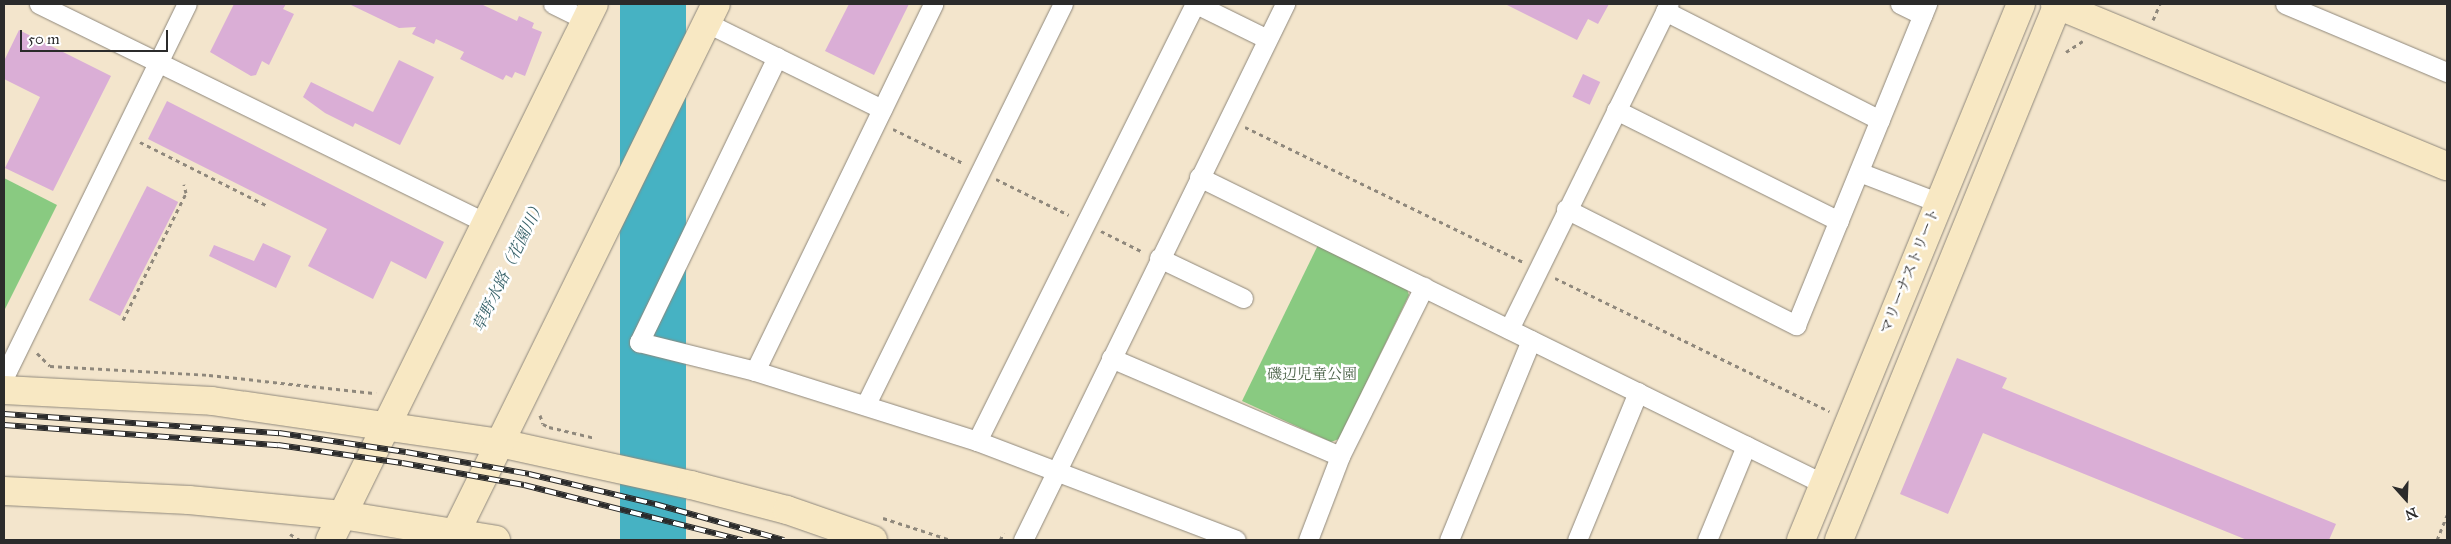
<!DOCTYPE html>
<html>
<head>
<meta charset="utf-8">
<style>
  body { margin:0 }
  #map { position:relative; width:2451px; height:544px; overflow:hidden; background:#f3e5cc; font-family:"IM FELL Great Primer","Noto Serif JP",serif }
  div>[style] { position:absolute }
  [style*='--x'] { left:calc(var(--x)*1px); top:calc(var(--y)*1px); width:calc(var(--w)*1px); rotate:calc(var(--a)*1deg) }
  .green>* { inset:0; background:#89ca81 }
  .water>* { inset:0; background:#46b2c3; transform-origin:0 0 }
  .building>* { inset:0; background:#daaed6; transform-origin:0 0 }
  .path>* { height:3px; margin-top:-1.5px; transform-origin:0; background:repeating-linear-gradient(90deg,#8f887c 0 4px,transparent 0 8px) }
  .roads { filter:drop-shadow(0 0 1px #8f887c) drop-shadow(0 0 1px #8f887c) }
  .street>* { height:19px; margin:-9.5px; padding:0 9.5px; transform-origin:9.5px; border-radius:9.5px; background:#fff }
  .secondary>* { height:28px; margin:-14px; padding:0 14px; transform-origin:14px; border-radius:14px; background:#f8e8c3 }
  .rail>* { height:5.5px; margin-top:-2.75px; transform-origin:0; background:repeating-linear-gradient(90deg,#fff 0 11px,#2b2b2b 0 22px); box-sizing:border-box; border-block:1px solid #2b2b2b }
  span { translate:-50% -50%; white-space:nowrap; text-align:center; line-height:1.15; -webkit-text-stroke:5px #fff; paint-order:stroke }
  .street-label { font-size:15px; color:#2b2b2b }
  .park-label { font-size:15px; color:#4c6349 }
  .water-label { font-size:16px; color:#366168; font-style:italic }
  .frame { position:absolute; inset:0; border:5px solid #2b2b2b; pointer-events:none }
  .north { position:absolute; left:2381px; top:474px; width:50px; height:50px; -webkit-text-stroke:4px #fff; paint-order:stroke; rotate:160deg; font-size:14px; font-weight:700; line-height:20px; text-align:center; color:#2b2b2b }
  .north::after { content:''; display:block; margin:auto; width:18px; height:22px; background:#2b2b2b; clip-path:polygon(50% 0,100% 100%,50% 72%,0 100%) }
  .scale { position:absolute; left:20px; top:30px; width:148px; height:22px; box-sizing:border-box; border:2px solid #2b2b2b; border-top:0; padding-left:6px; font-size:15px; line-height:18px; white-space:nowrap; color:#2b2b2b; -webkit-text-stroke:4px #fff; paint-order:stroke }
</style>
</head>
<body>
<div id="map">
  <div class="green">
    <div style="clip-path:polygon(4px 178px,57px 205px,4px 311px)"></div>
    <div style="clip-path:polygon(1318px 245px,1406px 286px,1409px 295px,1339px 439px,1331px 442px,1242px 401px)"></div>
  </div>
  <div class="water">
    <div style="left:620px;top:4px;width:66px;height:598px"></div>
  </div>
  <div class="building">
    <div style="clip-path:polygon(234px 4px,286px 4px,283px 9px,294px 14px,269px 65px,262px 61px,256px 75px,251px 76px,210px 52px)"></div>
    <div style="clip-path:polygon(349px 4px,481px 4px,517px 21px,519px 16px,534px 23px,532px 28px,542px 32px,525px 76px,515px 72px,512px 78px,506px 75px,503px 80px,460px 59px,464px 52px,436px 39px,434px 44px,412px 34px,416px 27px,399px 28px)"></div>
    <div style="clip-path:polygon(849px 4px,909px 4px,874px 75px,825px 51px)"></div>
    <div style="clip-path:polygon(1505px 4px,1609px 4px,1598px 24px,1588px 19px,1577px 40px)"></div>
    <div style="clip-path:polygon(19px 30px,111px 76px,53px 191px,5px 168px,40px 97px,4px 79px,4px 61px)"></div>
    <div style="clip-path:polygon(399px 60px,434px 77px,400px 145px,355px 123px,353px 127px,325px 113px,303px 97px,311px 82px,373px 112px)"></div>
    <div style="left:1583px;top:74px;width:19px;height:25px;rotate:25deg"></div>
    <div style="clip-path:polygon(167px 101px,444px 242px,426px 279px,391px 261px,373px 299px,308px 266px,327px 229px,148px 139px)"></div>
    <div style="left:147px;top:186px;width:35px;height:128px;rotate:27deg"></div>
    <div style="clip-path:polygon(263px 243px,291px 256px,276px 288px,209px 256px,214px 245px,254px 261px)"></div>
    <div style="clip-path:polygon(1957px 358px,2007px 378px,2002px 388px,2336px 524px,2329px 540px,2247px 540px,1983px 433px,1948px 514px,1900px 494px)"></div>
  </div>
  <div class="path">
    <div style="--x:2153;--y:20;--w:17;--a:-66"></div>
    <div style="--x:2066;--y:52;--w:20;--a:-33"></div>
    <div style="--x:1245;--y:127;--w:309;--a:25.9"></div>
    <div style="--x:893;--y:129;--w:78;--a:25.9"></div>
    <div style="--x:140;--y:142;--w:143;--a:26.6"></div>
    <div style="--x:996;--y:179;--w:81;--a:26.3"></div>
    <div style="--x:1101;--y:231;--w:45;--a:26.6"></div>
    <div style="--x:1555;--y:278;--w:305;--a:25.9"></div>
    <div style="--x:123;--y:320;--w:142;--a:-63.6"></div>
    <div style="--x:186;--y:193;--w:9;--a:-103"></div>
    <div style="--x:37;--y:353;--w:18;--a:45"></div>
    <div style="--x:50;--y:366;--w:159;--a:3.2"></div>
    <div style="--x:209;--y:375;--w:168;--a:6.2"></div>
    <div style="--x:540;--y:415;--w:9;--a:72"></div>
    <div style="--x:543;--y:424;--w:7;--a:27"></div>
    <div style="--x:549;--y:427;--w:47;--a:13.4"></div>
    <div style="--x:883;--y:518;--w:71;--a:17.9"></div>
    <div style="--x:290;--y:534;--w:12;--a:31"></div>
    <div style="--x:1000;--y:540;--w:8;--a:-60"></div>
    <div style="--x:2437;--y:540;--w:27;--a:-68"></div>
  </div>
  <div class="roads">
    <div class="street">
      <div style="--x:39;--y:4;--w:498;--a:26.1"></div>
      <div style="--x:553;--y:4;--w:37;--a:26"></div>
      <div style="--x:1196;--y:4;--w:79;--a:26.2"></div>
      <div style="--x:1900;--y:4;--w:25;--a:26"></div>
      <div style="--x:2285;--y:4;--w:176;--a:22.8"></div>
      <div style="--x:1665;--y:11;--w:241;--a:26.9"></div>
      <div style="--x:707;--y:23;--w:195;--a:26.2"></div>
      <div style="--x:777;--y:57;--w:317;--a:115.8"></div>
      <div style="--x:639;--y:342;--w:120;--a:14"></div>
      <div style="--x:755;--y:371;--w:233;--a:17.5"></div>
      <div style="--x:977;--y:441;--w:277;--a:20.9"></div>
      <div style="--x:1616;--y:110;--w:249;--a:26.5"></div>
      <div style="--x:1859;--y:172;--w:84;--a:21"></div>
      <div style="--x:1199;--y:177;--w:696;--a:26.16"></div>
      <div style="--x:1566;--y:209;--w:258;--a:26.8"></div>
      <div style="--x:1796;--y:325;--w:347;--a:-67.8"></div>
      <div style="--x:1159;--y:258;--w:93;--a:25.5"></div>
      <div style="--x:1509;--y:329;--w:362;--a:-63.8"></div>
      <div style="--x:1111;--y:358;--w:249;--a:23.2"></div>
      <div style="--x:755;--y:371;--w:408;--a:-64.1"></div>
      <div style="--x:4;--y:377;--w:415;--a:-63.9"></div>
      <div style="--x:866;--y:404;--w:446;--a:-63.8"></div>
      <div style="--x:977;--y:441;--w:488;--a:-63.5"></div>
      <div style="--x:1023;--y:540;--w:597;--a:-63.95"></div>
      <div style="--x:1308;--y:540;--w:90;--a:-69.1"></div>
      <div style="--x:1340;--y:456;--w:189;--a:-63.6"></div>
      <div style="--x:1449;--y:540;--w:216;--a:-67.7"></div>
      <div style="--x:1577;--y:540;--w:160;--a:-67.6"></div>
      <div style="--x:1707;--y:540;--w:102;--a:-67.5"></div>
    </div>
    <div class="secondary">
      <div style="--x:2055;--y:4;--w:424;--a:22.5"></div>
      <div style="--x:4;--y:390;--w:208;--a:3"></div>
      <div style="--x:212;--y:401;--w:291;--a:8.3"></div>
      <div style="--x:500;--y:443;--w:196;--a:12.4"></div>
      <div style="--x:691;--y:485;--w:99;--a:14.6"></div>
      <div style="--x:787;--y:510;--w:91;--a:19.2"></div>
      <div style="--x:4;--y:491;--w:185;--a:2.8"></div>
      <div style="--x:189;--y:500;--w:154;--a:5.6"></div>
      <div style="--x:342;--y:515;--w:156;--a:9.2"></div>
      <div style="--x:330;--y:540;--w:597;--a:-63.78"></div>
      <div style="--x:452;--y:540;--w:597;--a:-63.78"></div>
      <div style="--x:1801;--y:540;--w:579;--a:-67.68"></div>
      <div style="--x:1839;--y:540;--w:579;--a:-67.78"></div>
    </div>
  </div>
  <div class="rail">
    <div style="--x:4;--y:414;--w:276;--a:4"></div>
    <div style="--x:279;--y:433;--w:128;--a:8.5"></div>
    <div style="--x:406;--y:452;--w:125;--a:10.1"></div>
    <div style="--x:529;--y:474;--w:130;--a:13.4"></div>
    <div style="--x:655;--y:504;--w:134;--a:15.6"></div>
    <div style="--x:4;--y:425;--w:275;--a:4.2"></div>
    <div style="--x:278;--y:445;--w:125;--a:8.3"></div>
    <div style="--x:402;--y:463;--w:124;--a:10.2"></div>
    <div style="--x:524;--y:485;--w:225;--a:14.2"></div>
  </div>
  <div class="street-label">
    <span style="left:1910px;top:271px;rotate:-68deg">マリーナストリート</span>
  </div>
  <div class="park-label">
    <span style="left:1312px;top:375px">磯辺児童公園</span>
  </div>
  <div class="water-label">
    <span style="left:509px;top:266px;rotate:-64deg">草野水路（花園川）</span>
  </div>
  <div class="frame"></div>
  <div class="north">N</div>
  <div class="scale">50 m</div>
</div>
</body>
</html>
